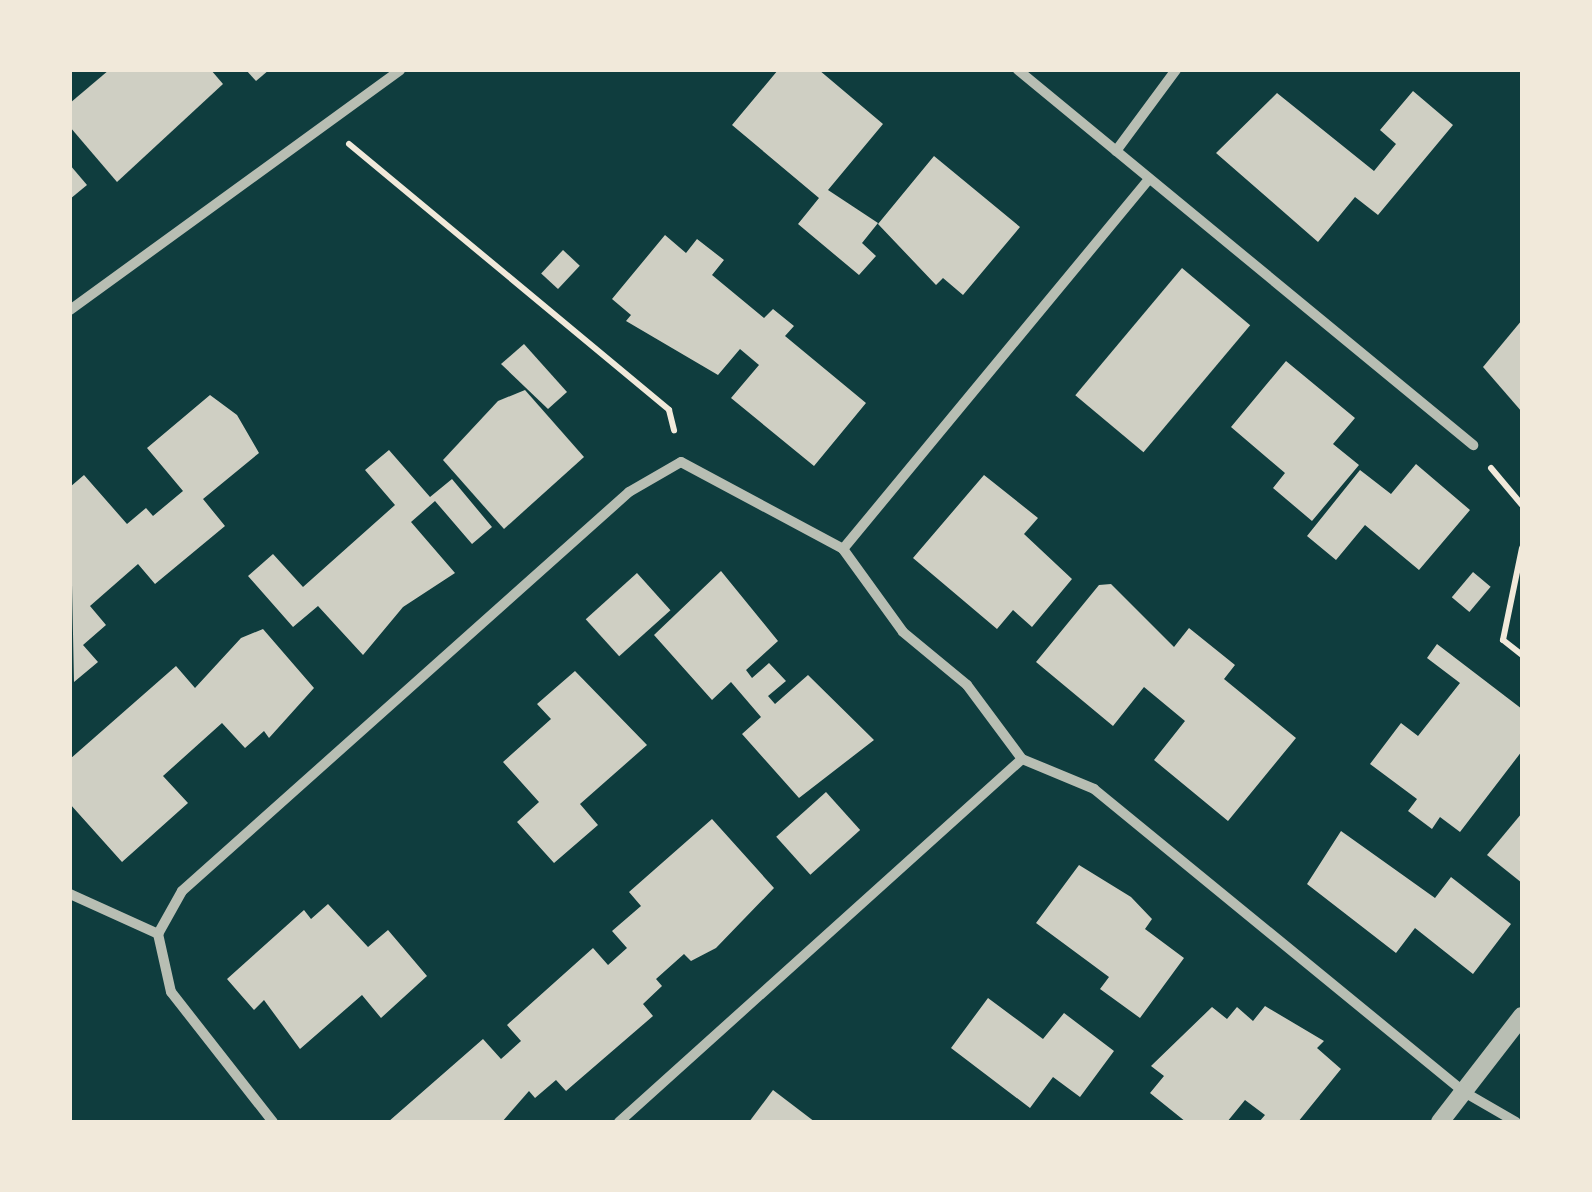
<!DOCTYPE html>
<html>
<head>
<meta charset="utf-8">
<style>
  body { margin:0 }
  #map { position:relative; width:1592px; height:1192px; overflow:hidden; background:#0f3d3e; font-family:"Space Grotesk",sans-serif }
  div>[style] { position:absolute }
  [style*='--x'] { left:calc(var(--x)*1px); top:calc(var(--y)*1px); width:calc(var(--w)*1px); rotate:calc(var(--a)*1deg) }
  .building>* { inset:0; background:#cfcfc3; transform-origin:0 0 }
  .path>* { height:6px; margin:-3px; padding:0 3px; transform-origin:3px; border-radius:3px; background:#f1e9da }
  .minor>* { height:10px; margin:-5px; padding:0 5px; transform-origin:5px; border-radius:5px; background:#b8beb3 }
  .tertiary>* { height:18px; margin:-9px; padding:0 9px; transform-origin:9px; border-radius:9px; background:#b8beb3 }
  span { translate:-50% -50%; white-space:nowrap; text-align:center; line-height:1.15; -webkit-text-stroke:8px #f1e9da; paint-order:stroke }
  .frame { position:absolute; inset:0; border:72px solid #f1e9da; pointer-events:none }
</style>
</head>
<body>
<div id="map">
  <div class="building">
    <div style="clip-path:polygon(109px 70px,211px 70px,223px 84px,117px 182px,70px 127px,70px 103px)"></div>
    <div style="clip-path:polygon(246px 70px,269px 70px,256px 81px)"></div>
    <div style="clip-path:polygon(778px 70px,819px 70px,883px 124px,828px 190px,878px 223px,862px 243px,876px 256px,859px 275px,798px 224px,819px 198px,732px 125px)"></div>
    <div style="clip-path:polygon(1413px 91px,1453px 125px,1378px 215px,1355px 197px,1318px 242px,1216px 153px,1277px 93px,1374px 171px,1396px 144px,1380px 130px)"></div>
    <div style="clip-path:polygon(934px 156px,1020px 227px,963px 295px,943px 278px,936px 285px,878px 224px)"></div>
    <div style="clip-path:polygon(70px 165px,87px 185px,70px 199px)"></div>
    <div style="clip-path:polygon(665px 235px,686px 253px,697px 239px,724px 260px,712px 275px,764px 318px,773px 309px,794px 326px,785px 336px,866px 403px,814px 466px,731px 398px,759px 365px,740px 349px,718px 375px,626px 321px,631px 315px,612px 299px)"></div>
    <div style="left:563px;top:250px;width:23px;height:32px;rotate:43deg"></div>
    <div style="left:1182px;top:268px;width:89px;height:166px;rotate:40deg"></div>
    <div style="clip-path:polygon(1522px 320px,1522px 412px,1483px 367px)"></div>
    <div style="clip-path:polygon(524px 344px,567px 392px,548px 409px,501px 364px)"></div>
    <div style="clip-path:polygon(1286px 361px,1355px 418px,1333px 444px,1359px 465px,1312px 521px,1273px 488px,1285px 473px,1231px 427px)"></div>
    <div style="clip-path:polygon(525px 390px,584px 457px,504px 529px,443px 460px,498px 401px)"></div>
    <div style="clip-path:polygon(210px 395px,237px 415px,259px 453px,203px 499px,225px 526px,155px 584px,138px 564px,90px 606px,106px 625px,83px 645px,98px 662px,74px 682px,70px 487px,84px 475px,127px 524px,146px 508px,153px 516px,183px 491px,147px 448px)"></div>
    <div style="clip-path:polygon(389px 450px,430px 497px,452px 479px,492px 527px,472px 544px,435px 501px,411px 522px,455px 573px,403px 607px,363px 655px,318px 606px,293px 627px,248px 576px,273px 554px,303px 587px,395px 505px,365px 470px)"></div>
    <div style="clip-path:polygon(1416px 464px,1470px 510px,1419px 570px,1365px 525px,1336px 560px,1307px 536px,1360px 470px,1391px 494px)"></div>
    <div style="clip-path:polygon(984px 475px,1038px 518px,1024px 534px,1072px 579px,1032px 627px,1013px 610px,997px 629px,913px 558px)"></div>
    <div style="clip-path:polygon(721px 571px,778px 641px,746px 670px,752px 678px,769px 663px,786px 681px,768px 696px,775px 704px,808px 675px,874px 740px,799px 798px,742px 734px,761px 717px,731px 682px,712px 700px,654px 635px)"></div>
    <div style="left:1473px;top:572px;width:23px;height:33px;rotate:40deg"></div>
    <div style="left:637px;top:573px;width:50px;height:69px;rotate:48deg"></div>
    <div style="clip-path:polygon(1111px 584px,1174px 647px,1189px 628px,1235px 665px,1224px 679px,1296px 738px,1228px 821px,1154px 760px,1185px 721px,1144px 687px,1113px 726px,1036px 662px,1099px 585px)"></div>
    <div style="clip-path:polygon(263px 629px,314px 688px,269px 738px,264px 731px,245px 748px,222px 723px,163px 776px,188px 803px,122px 862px,70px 804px,70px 759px,176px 666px,195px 688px,241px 638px)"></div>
    <div style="clip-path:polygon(1437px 644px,1522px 709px,1522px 751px,1460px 832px,1440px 817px,1432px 829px,1408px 811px,1417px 799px,1370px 764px,1401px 723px,1418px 736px,1460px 683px,1427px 658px)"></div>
    <div style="clip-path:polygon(575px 671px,647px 745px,580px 804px,598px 825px,554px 863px,517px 822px,539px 802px,503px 762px,551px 719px,537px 704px)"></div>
    <div style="left:826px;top:792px;width:51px;height:67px;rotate:48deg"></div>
    <div style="clip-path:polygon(1522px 813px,1522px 883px,1487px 855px)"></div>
    <div style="clip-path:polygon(712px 819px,774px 888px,716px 948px,691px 961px,684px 954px,656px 979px,662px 986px,643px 1004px,653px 1016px,566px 1091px,556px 1080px,535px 1098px,529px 1091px,502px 1122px,388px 1122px,483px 1039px,501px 1059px,521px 1041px,507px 1025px,593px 948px,608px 965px,627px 948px,612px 931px,641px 906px,629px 892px)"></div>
    <div style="clip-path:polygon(1341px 831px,1435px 898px,1451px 877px,1511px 924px,1473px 974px,1415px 928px,1396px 953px,1307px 884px)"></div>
    <div style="clip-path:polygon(1079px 865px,1131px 897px,1152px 919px,1145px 929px,1184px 958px,1140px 1018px,1100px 989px,1109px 977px,1036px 923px)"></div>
    <div style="clip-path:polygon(328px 904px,368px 947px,388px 930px,427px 976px,381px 1018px,362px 995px,300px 1049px,264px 1000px,254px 1010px,227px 979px,304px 910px,311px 919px)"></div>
    <div style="clip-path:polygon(988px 998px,1043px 1039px,1064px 1013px,1114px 1051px,1080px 1097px,1053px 1077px,1030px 1108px,951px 1048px)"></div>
    <div style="clip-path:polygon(1265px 1006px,1324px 1041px,1317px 1048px,1341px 1069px,1298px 1122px,1259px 1122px,1265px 1115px,1245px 1100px,1227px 1122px,1186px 1122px,1150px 1093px,1164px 1076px,1151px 1066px,1212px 1007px,1227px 1019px,1237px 1007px,1253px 1021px)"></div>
    <div style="clip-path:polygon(773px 1090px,815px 1122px,749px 1122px)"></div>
  </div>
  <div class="path">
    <div style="--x:349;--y:144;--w:416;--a:39.7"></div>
    <div style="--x:669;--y:410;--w:21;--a:76"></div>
    <div style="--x:1491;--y:468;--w:48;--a:50"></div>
    <div style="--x:1522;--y:548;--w:94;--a:101.7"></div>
    <div style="--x:1503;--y:640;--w:24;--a:38"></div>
  </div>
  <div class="minor">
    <div style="--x:1018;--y:70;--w:590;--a:39.49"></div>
    <div style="--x:1116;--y:151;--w:101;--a:-53.5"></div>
    <div style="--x:70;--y:310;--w:408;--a:-36"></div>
    <div style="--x:843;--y:549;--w:480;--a:-50.4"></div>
    <div style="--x:70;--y:894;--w:97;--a:24.4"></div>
    <div style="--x:273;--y:1122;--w:165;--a:-128.1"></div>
    <div style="--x:171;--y:992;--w:59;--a:-102.6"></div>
    <div style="--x:158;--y:934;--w:49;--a:-60.8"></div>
    <div style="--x:182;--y:891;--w:599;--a:-41.75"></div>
    <div style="--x:629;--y:492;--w:60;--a:-30"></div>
    <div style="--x:681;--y:462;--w:184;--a:28.2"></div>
    <div style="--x:843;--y:549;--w:102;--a:54.1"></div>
    <div style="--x:903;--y:632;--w:83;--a:39.6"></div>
    <div style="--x:967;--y:685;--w:92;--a:53.4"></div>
    <div style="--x:1022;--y:759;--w:78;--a:22.6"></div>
    <div style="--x:1094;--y:789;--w:478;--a:39.3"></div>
    <div style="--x:1464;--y:1092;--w:60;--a:30"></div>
    <div style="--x:619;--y:1122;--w:542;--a:-42.01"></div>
  </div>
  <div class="tertiary">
    <div style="--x:1440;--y:1122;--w:134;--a:-52.3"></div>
  </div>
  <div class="frame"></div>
</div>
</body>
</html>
